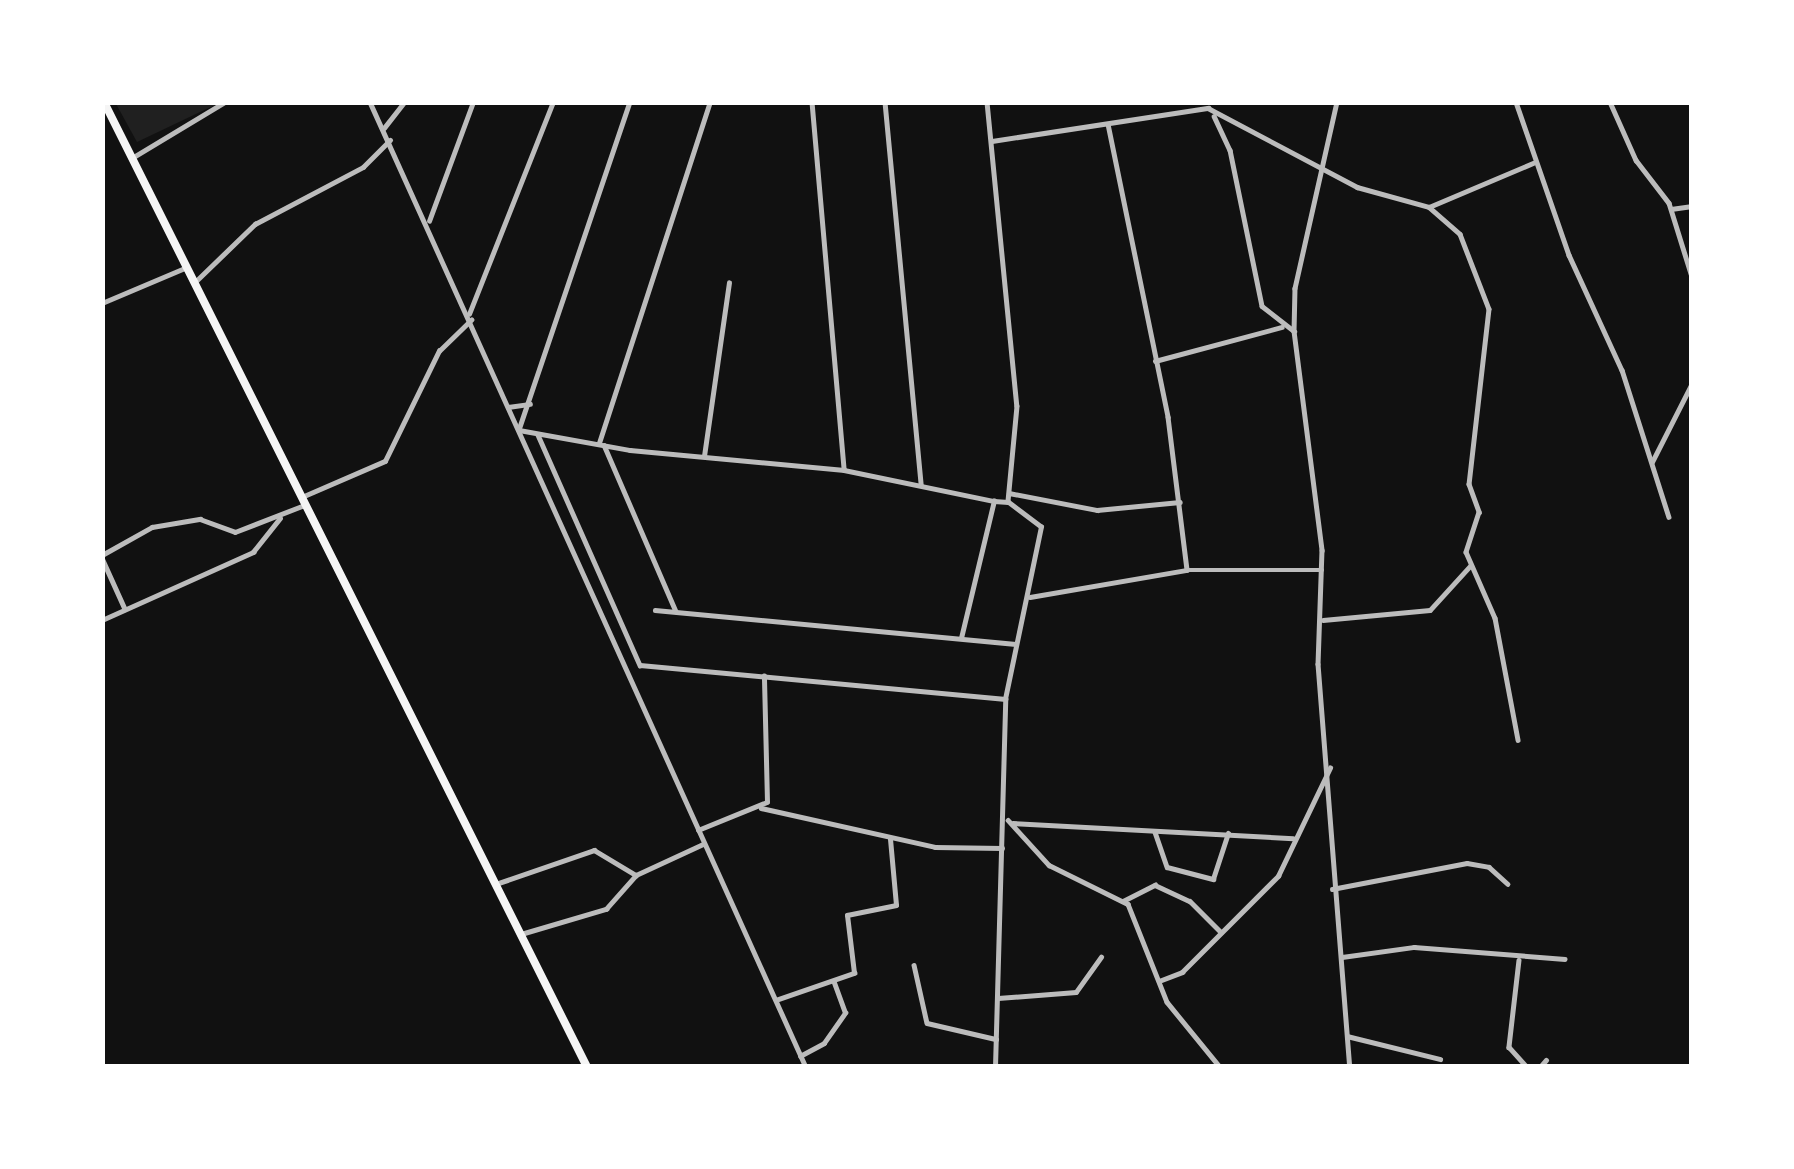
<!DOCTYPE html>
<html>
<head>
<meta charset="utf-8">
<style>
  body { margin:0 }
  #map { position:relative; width:1794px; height:1169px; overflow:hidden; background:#111; font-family:"PT Sans Narrow",sans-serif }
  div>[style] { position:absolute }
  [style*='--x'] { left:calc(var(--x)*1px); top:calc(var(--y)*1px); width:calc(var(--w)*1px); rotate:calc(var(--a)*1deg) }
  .green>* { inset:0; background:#202020 }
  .minor>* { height:4.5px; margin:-2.25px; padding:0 2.25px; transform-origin:2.25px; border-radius:2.25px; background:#bcbcbc }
  .primary>* { height:8px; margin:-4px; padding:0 4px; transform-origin:4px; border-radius:4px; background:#f5f5f5 }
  span { translate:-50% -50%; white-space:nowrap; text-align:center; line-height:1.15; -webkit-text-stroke:10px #fff; paint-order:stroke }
  .frame { position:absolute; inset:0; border:105px solid #fff; pointer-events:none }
</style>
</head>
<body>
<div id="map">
  <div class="green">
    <div style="clip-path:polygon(115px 102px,221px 102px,137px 142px)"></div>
  </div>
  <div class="minor">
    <div style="--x:370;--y:102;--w:1059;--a:65.69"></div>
    <div style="--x:630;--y:102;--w:346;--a:108.7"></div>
    <div style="--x:519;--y:430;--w:113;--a:10.2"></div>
    <div style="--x:630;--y:450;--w:215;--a:5.3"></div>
    <div style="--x:844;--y:470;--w:153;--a:11.7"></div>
    <div style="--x:812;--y:102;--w:369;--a:85"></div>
    <div style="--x:885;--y:102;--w:384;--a:84.6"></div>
    <div style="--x:987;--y:102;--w:305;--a:84.4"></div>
    <div style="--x:1017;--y:406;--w:96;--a:95.4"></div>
    <div style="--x:1337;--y:102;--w:191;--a:102.7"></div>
    <div style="--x:1295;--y:288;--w:43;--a:91.3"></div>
    <div style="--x:1294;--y:331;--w:221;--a:82.7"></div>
    <div style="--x:1322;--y:550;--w:114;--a:92"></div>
    <div style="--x:1318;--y:664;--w:404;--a:85.5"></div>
    <div style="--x:1516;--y:102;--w:162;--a:70.9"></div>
    <div style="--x:1569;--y:255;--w:127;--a:65.3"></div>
    <div style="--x:1622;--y:370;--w:154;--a:72.3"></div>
    <div style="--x:1610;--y:102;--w:64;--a:65.9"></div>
    <div style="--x:1636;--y:160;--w:54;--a:52.5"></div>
    <div style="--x:1669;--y:203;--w:77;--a:72.7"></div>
    <div style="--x:1214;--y:116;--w:38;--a:65"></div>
    <div style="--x:1230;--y:150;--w:159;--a:78.4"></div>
    <div style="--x:1262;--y:306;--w:41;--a:38"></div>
    <div style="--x:1108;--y:124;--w:299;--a:78.4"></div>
    <div style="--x:1168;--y:417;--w:154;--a:82.9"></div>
    <div style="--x:384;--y:128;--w:33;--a:-52"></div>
    <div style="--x:992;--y:141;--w:219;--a:-8.7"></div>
    <div style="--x:1208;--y:108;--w:169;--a:27.9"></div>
    <div style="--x:1357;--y:187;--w:75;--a:15.5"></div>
    <div style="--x:1429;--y:207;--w:113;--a:-22.9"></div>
    <div style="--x:132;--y:158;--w:109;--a:-31.1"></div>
    <div style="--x:1429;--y:207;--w:41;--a:41.1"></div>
    <div style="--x:1460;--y:234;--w:80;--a:68.9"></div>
    <div style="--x:1489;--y:309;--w:176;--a:96.5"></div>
    <div style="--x:1469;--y:484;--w:30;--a:70"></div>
    <div style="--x:1479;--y:512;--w:42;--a:108"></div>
    <div style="--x:1466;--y:552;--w:72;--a:66.3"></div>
    <div style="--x:1495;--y:618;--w:124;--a:79.3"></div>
    <div style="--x:1671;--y:209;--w:21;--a:-8"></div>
    <div style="--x:429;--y:221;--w:127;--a:-69.7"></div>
    <div style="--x:197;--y:280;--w:81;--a:-44"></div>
    <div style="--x:255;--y:224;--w:122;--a:-27.8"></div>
    <div style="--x:363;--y:167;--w:38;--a:-45"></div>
    <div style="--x:102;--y:303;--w:90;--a:-22.9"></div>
    <div style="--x:469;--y:314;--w:228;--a:-68.4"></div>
    <div style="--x:1155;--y:361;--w:131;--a:-15"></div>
    <div style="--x:508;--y:407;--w:22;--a:-8"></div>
    <div style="--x:538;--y:435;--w:252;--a:66.1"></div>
    <div style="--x:640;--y:665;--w:367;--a:5.3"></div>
    <div style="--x:599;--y:443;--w:359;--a:-72"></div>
    <div style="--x:604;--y:445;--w:181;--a:66.6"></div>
    <div style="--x:704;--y:456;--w:175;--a:-81.8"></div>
    <div style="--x:1652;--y:462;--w:89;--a:-63.1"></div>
    <div style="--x:1009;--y:493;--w:90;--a:10.9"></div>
    <div style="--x:1097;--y:510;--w:83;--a:-5.5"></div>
    <div style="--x:304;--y:496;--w:88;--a:-23.4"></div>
    <div style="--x:385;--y:461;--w:123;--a:-63.9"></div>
    <div style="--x:439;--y:351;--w:45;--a:-44.1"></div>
    <div style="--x:102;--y:555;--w:57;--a:-29.2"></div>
    <div style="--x:152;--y:527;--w:49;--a:-9.5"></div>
    <div style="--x:200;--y:519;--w:37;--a:20"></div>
    <div style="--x:235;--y:532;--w:72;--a:-21.2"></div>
    <div style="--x:102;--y:558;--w:56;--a:65.7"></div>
    <div style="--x:1030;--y:597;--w:159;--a:-9.8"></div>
    <div style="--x:1187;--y:570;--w:135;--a:0"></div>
    <div style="--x:655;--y:610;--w:362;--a:5.4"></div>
    <div style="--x:102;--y:620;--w:166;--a:-24.2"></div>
    <div style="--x:253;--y:552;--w:43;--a:-51.5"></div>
    <div style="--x:1323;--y:620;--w:107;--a:-5.3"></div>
    <div style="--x:1430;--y:610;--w:59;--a:-47.7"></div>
    <div style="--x:961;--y:638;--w:141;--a:-76.5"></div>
    <div style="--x:994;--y:501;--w:14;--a:4"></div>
    <div style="--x:761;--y:808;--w:178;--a:12.6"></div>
    <div style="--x:935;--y:847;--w:67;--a:0.9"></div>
    <div style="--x:1008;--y:820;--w:61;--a:47.7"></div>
    <div style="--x:1049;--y:865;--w:88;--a:26.3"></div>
    <div style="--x:1128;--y:904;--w:105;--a:68.3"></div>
    <div style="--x:1167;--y:1002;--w:84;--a:50.8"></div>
    <div style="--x:1013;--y:823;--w:280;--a:3.1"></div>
    <div style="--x:698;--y:830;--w:74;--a:-22.1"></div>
    <div style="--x:767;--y:802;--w:126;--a:-91.4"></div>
    <div style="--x:1155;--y:832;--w:37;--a:71"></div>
    <div style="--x:1167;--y:867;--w:48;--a:14.6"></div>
    <div style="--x:1213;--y:879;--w:48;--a:-71.9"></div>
    <div style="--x:496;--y:884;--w:104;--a:-19.1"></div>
    <div style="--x:594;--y:850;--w:49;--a:30.8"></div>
    <div style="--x:1332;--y:889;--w:137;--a:-10.9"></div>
    <div style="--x:1467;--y:863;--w:22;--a:10"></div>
    <div style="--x:1489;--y:867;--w:25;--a:42"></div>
    <div style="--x:1123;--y:901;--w:36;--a:-27"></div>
    <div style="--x:1155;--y:885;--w:38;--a:25"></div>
    <div style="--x:1190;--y:901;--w:44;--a:45"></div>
    <div style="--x:521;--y:934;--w:89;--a:-16.4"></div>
    <div style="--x:606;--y:909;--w:45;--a:-48.6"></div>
    <div style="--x:636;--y:875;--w:74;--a:-24.8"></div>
    <div style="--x:1342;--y:957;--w:73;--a:-7.9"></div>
    <div style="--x:1414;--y:947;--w:151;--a:4.5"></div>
    <div style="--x:1519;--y:960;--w:88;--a:96.6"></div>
    <div style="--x:1509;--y:1047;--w:27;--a:48"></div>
    <div style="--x:914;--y:965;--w:59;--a:77.4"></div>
    <div style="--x:927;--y:1023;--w:71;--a:13.1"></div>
    <div style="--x:1159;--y:981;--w:25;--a:-21"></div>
    <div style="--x:1182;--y:972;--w:136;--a:-45"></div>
    <div style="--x:1278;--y:876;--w:120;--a:-64.3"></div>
    <div style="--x:998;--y:998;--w:78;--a:-4.4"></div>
    <div style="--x:1076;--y:992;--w:43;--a:-54.5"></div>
    <div style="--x:776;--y:1000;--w:83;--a:-19.1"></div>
    <div style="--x:854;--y:973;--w:58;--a:-96.9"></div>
    <div style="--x:847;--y:915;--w:50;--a:-11.5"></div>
    <div style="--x:896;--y:905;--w:66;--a:-95.2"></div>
    <div style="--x:1347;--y:1036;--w:96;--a:13.9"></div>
    <div style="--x:800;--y:1056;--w:27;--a:-28"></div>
    <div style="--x:824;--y:1043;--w:37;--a:-55"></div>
    <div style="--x:845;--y:1013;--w:32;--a:-110"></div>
    <div style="--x:995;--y:1067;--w:368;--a:-88.4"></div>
    <div style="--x:1005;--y:699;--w:176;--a:-78.2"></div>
    <div style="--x:1041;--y:527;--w:41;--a:-142.9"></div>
    <div style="--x:1540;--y:1067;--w:9;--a:-49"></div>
  </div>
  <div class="primary">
    <div style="--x:104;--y:102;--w:1079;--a:63.41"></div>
  </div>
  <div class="frame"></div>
</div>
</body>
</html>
